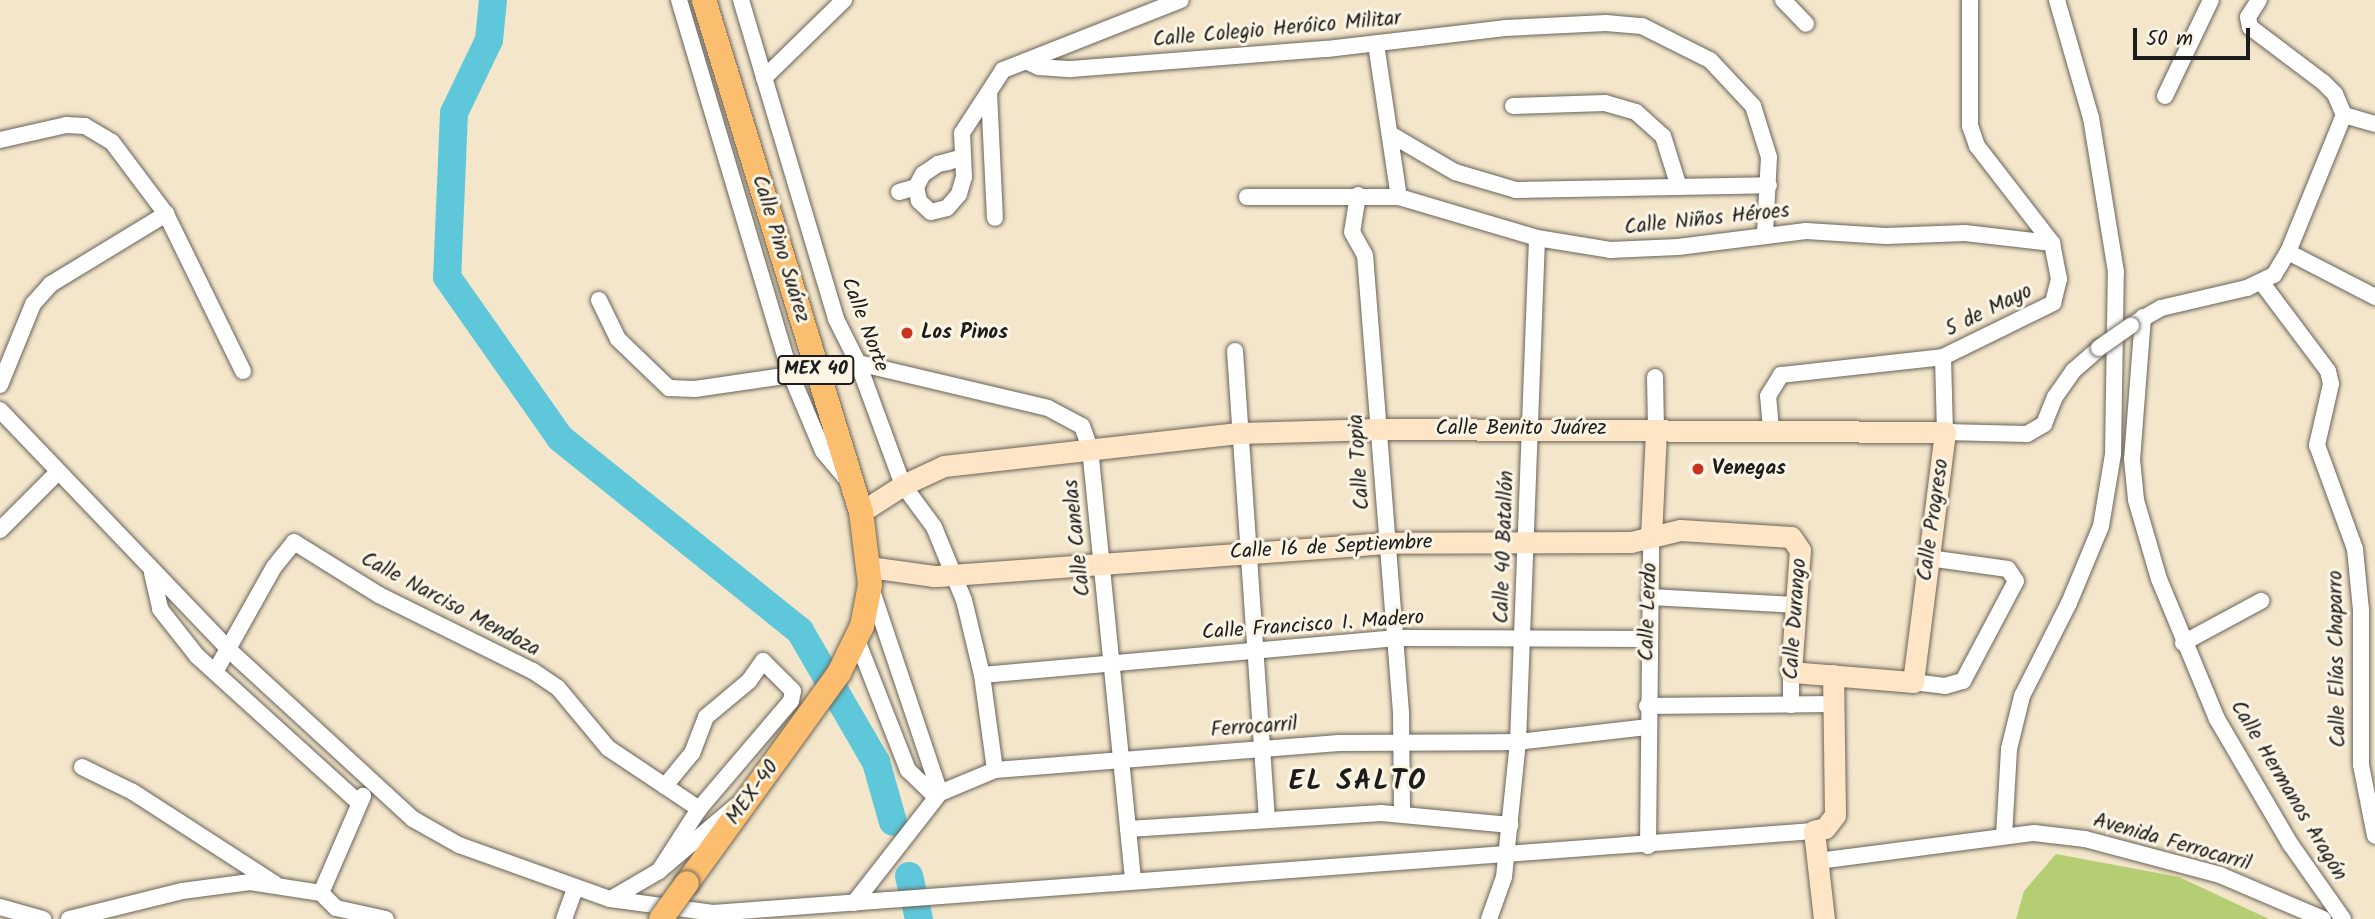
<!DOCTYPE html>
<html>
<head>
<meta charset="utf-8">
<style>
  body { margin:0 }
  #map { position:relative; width:2375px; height:919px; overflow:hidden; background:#f4e6cb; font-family:Kalam,sans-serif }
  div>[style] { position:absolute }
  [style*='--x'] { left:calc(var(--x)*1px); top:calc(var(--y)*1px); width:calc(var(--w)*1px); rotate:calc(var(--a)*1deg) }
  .green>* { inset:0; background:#b6ce73 }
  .river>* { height:28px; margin:-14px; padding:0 14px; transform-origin:14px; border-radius:14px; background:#5ec7d9 }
  .roads { filter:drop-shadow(0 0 2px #686359) drop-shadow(0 0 2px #686359) }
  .street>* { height:16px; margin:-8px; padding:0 8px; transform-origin:8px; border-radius:8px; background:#fff }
  .secondary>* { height:21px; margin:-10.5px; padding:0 10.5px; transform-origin:10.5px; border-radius:10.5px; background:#fde5c5 }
  .primary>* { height:24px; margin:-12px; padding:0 12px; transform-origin:12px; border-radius:12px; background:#fbbe6e }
  .bridges { filter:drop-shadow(0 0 2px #686359) drop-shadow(0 0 2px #686359) }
  .street-bridge>* { height:16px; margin:-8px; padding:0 8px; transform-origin:8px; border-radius:8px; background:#fff }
  .primary-bridge>* { height:24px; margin:-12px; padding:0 12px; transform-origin:12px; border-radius:12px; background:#fbbe6e }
  .dots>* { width:19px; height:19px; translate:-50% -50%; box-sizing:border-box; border:4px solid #fcf5e5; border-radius:50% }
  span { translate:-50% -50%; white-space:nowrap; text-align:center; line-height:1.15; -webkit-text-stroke:6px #fcf5e5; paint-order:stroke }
  .shield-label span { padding:2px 5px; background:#fcf5e5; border:2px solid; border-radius:5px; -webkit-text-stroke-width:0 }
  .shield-label { font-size:19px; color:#1c1c1c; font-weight:700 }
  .street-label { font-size:21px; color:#1c1c1c }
  .poi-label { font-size:21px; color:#1c1c1c; font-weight:700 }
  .left { translate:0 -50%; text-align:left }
  .district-label { font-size:28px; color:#1c1c1c; font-weight:700; letter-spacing:2px }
  .scale { position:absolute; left:2133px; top:28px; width:117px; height:32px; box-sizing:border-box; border:4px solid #1c1c1c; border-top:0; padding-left:9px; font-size:21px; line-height:24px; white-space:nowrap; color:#1c1c1c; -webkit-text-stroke:5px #fcf5e5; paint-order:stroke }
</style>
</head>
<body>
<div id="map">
  <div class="green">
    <div style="clip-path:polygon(2056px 854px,2179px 877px,2269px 919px,2016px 919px,2024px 891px)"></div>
  </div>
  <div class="river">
    <div style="--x:493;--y:0;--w:40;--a:95.7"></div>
    <div style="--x:489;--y:40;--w:81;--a:115.6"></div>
    <div style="--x:454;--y:113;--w:164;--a:92.4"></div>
    <div style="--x:447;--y:277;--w:197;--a:54.9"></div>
    <div style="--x:560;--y:438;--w:308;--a:38.8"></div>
    <div style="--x:800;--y:631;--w:151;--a:59.9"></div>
    <div style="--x:876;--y:762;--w:62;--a:74.2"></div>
    <div style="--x:909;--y:876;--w:44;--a:76.9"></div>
  </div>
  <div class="roads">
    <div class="street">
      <div style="--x:679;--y:0;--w:391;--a:73.4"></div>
      <div style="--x:791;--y:375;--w:82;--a:67.2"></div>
      <div style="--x:823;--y:451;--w:38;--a:50"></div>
      <div style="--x:741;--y:0;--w:333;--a:73.4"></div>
      <div style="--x:836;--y:319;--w:49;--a:63.4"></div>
      <div style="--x:858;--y:363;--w:130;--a:69.8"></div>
      <div style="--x:903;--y:485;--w:52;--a:53.6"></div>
      <div style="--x:934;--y:527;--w:79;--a:67.7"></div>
      <div style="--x:964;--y:600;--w:77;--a:76.5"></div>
      <div style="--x:982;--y:675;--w:96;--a:82.2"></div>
      <div style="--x:1783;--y:0;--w:33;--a:46"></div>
      <div style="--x:2259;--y:0;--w:20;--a:123"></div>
      <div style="--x:2248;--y:17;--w:10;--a:79"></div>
      <div style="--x:2250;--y:27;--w:91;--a:37"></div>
      <div style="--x:2323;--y:82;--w:17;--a:45"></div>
      <div style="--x:2335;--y:94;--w:23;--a:67"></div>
      <div style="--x:1376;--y:44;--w:155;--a:81.5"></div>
      <div style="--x:1026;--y:61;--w:14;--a:25"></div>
      <div style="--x:1039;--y:67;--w:32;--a:4"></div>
      <div style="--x:1071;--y:69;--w:257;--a:-4.5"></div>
      <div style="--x:1327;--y:49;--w:179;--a:-6.7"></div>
      <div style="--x:1505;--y:28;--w:101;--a:-2.8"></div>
      <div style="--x:1606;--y:23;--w:36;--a:5"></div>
      <div style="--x:1642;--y:26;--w:76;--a:26.6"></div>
      <div style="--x:1710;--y:60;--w:63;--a:46.9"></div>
      <div style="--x:1753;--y:106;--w:53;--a:72.6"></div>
      <div style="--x:1769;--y:157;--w:76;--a:93"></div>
      <div style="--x:764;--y:78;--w:112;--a:-44.3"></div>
      <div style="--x:989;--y:92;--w:126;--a:87.3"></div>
      <div style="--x:2165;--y:96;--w:106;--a:-64.4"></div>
      <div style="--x:1513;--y:106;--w:92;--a:-1.9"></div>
      <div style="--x:1605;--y:103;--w:32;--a:16"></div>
      <div style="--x:1636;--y:112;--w:36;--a:42"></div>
      <div style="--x:1663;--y:136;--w:53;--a:72.6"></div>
      <div style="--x:2344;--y:115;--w:32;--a:16"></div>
      <div style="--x:1390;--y:134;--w:75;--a:30.3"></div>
      <div style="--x:1455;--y:172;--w:64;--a:16.4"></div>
      <div style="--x:1516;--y:190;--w:253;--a:-1.1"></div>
      <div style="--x:0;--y:140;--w:68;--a:-12.8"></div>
      <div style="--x:66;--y:125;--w:19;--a:3"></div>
      <div style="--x:85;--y:126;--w:31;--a:31"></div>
      <div style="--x:112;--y:142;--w:90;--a:53.1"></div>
      <div style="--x:166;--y:214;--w:175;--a:63.9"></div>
      <div style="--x:938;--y:164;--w:10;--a:-11"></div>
      <div style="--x:948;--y:162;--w:13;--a:-18"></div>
      <div style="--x:960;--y:158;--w:23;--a:165"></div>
      <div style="--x:938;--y:164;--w:18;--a:146"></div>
      <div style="--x:923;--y:174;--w:15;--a:118"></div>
      <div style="--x:916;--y:187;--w:14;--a:78"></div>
      <div style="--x:919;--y:201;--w:16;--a:43"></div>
      <div style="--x:931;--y:212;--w:16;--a:-14"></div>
      <div style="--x:947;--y:208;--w:18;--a:-49"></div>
      <div style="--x:959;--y:194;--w:18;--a:-74"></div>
      <div style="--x:964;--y:177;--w:44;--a:-92.6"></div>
      <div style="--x:962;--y:133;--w:75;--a:-56.9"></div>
      <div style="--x:1003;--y:70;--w:191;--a:-21.5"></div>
      <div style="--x:899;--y:192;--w:18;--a:-16"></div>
      <div style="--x:1358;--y:195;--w:37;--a:99"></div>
      <div style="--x:1352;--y:232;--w:26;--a:61"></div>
      <div style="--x:1365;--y:255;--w:460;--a:85.5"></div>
      <div style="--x:1401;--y:714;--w:99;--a:89.4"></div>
      <div style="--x:1247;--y:197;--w:152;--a:0"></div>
      <div style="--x:1399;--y:197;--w:144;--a:16.5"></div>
      <div style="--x:1537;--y:238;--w:74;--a:9.3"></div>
      <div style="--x:1610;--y:250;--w:68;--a:-2.5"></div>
      <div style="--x:1678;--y:247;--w:129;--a:-7.1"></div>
      <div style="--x:1806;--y:231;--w:80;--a:3.6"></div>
      <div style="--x:1886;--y:236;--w:79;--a:-2.2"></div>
      <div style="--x:1965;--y:233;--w:88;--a:6.6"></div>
      <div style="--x:2288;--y:252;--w:98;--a:27.3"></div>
      <div style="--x:2262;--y:283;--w:110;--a:53.1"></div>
      <div style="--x:2328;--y:371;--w:13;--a:77"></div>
      <div style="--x:2331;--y:384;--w:63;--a:102.9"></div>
      <div style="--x:2317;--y:445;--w:111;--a:69.9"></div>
      <div style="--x:2355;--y:549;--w:61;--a:84.4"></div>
      <div style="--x:2361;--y:610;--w:155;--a:90"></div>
      <div style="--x:2361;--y:765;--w:72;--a:78.8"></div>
      <div style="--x:599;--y:300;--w:43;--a:64"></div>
      <div style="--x:618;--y:339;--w:71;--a:43.9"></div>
      <div style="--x:669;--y:388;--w:26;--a:2"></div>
      <div style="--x:695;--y:389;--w:97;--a:-8.3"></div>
      <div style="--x:2143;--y:317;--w:142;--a:94.4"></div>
      <div style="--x:2132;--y:459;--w:41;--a:84.4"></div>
      <div style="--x:2136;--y:500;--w:82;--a:73.8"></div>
      <div style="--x:2159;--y:579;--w:152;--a:67.5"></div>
      <div style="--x:2217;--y:719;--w:146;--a:59.6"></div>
      <div style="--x:2291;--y:845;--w:90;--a:54.9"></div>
      <div style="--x:2135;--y:323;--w:30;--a:-30"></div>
      <div style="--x:2161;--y:308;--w:88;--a:-13.1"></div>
      <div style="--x:2247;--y:288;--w:30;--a:-26"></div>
      <div style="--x:2274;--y:275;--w:27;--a:-59"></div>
      <div style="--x:2288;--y:252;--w:148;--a:-67.8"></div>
      <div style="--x:1235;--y:351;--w:469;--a:86.1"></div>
      <div style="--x:1943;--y:357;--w:75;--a:88.5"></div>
      <div style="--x:1945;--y:432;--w:82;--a:1.4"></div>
      <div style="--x:2027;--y:434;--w:20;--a:-30"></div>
      <div style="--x:2044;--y:424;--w:29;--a:-68"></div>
      <div style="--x:2055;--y:397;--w:32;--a:-55"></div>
      <div style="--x:2073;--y:371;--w:35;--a:-41"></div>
      <div style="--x:858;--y:363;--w:195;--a:13.3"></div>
      <div style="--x:1048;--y:408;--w:38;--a:28"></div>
      <div style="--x:1082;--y:426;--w:23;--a:70"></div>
      <div style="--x:1090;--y:448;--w:435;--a:84.3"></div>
      <div style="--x:1655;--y:377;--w:53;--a:88.9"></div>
      <div style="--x:0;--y:385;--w:87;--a:-67.8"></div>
      <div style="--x:33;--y:304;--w:27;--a:-48"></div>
      <div style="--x:51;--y:284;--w:135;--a:-31.3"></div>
      <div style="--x:0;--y:410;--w:330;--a:46.3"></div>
      <div style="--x:228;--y:649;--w:251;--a:42.6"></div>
      <div style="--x:413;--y:819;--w:53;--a:29.5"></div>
      <div style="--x:459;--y:845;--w:160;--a:19.7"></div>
      <div style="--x:610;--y:899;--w:104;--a:7.7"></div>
      <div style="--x:713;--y:913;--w:1104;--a:-4.26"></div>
      <div style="--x:1771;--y:429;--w:33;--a:-95"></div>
      <div style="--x:1768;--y:396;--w:25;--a:-58"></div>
      <div style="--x:1781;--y:375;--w:163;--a:-6.3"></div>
      <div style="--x:1943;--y:357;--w:123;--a:-26.1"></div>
      <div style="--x:2053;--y:303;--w:25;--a:-76"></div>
      <div style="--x:2059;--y:279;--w:37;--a:-101"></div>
      <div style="--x:2052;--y:243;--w:123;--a:-127.7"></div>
      <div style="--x:1977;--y:146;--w:21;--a:-109"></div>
      <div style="--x:1970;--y:126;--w:126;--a:-90"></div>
      <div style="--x:0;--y:530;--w:82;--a:-45"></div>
      <div style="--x:152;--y:573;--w:37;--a:77"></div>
      <div style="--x:160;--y:609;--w:60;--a:51.8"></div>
      <div style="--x:197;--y:656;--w:219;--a:42.2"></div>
      <div style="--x:1649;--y:597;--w:147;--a:3.1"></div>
      <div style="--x:857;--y:640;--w:140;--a:68.6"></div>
      <div style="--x:908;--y:770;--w:32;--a:44"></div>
      <div style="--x:931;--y:792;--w:9;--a:6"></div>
      <div style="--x:940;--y:793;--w:213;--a:-108.6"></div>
      <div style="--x:2183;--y:643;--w:89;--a:-28.3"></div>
      <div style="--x:215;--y:672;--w:120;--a:-60.7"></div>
      <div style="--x:274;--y:567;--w:32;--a:-51"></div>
      <div style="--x:294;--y:542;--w:100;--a:31.9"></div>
      <div style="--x:379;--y:595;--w:172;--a:26.3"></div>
      <div style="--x:533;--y:671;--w:30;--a:34"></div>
      <div style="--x:558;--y:688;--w:78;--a:50.2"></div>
      <div style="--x:608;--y:748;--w:110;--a:33.8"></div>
      <div style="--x:982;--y:675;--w:414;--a:-5.1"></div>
      <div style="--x:1394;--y:638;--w:254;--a:0.2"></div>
      <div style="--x:1913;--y:682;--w:32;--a:7"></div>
      <div style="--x:1945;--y:686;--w:19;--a:-16"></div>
      <div style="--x:1963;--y:681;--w:113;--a:-62.1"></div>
      <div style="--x:2016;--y:581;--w:14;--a:-124"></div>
      <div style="--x:2008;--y:569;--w:80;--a:-172.1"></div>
      <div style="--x:1791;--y:705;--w:33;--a:-90"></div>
      <div style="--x:1647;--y:706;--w:187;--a:-0.6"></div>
      <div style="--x:82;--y:767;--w:57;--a:26.1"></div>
      <div style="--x:133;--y:792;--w:169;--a:32.9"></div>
      <div style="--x:1128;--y:829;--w:254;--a:-3.6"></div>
      <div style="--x:1381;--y:813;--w:130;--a:5.3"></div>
      <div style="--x:2004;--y:836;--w:87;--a:-86.7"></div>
      <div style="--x:2009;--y:749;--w:55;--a:-76.2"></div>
      <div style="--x:2022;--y:696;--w:104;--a:-63.2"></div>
      <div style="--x:2069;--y:603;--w:83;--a:-67.4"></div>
      <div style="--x:2101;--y:526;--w:73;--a:-80.5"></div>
      <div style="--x:2113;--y:454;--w:182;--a:-89.1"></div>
      <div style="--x:2116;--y:272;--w:156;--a:-99.2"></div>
      <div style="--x:2091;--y:118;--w:123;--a:-106.1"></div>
      <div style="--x:1648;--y:846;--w:309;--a:-89.4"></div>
      <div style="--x:1818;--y:861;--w:218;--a:-7.4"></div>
      <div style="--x:2034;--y:833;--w:51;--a:6.7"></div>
      <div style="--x:2085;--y:839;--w:140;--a:14.9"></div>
      <div style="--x:2220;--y:875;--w:112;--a:23.1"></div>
      <div style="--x:659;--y:871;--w:74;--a:-57.2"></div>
      <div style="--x:699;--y:809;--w:142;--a:-49.6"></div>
      <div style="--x:791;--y:701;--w:10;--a:-79"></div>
      <div style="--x:793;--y:691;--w:42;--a:-135"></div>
      <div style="--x:763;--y:661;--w:24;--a:125"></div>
      <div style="--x:749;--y:681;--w:56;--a:140.1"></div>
      <div style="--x:706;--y:717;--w:39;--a:111"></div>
      <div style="--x:692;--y:753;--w:43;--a:129.3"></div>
      <div style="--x:321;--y:893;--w:106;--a:-66.6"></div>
      <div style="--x:611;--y:899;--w:56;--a:-30.3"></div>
      <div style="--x:659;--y:871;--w:101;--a:-40.2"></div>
      <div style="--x:854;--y:903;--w:140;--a:-52"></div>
      <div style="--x:940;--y:793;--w:60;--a:-22.7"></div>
      <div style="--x:995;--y:770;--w:345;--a:-4.5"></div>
      <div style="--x:1339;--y:743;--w:179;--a:-0.3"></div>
      <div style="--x:1518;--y:742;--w:130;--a:-6.6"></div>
      <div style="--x:0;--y:907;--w:45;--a:15.6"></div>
      <div style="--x:69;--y:919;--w:116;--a:-13.9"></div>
      <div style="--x:182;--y:891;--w:69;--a:-7.5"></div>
      <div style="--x:250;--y:882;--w:72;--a:8.8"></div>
      <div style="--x:321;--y:893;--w:21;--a:45"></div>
      <div style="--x:336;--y:908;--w:51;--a:12.4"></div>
      <div style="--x:564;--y:919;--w:33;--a:-70"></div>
      <div style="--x:1489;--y:919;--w:45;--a:-70.3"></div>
      <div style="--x:1504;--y:877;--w:136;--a:-84.1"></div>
      <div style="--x:1518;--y:742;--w:504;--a:-87.84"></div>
    </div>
    <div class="secondary">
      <div style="--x:861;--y:512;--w:50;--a:-32.7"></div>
      <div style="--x:903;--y:485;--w:45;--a:-24.9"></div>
      <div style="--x:944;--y:466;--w:298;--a:-6.4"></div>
      <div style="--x:1240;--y:433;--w:139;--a:-1.6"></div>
      <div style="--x:1379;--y:429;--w:566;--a:0.3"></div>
      <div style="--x:1945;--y:432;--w:252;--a:97.3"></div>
      <div style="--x:1913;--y:682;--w:122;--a:-175.3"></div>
      <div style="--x:1791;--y:672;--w:122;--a:-85.8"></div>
      <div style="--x:1800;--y:550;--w:16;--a:-125"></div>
      <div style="--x:1791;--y:537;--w:111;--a:-176.4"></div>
      <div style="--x:1680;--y:530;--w:50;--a:166.2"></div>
      <div style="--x:1631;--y:542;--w:244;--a:179.8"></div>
      <div style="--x:1387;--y:543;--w:454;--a:175.8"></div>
      <div style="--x:934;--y:576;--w:66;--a:-172.1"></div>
      <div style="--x:1651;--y:537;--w:107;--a:-87.3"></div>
      <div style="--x:1824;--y:919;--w:89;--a:-96.5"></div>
      <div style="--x:1814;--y:831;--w:11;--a:-15"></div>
      <div style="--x:1825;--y:828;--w:16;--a:-52"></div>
      <div style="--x:1835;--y:815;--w:140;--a:-90.8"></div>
    </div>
    <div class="primary">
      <div style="--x:687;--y:883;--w:259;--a:-54.1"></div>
      <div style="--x:839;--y:673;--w:52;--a:-63.9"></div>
      <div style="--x:862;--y:626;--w:42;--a:-79"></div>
      <div style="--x:870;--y:585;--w:74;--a:-97"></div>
      <div style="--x:861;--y:512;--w:536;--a:-107.05"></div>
    </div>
  </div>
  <div class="bridges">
    <div class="street-bridge">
      <div style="--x:2099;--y:348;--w:39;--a:-35"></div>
    </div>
    <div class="primary-bridge">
      <div style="--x:661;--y:919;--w:44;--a:-54.2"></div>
    </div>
  </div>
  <div class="dots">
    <div style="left:907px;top:333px;background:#c8321e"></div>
    <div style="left:1698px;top:469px;background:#c8321e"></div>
  </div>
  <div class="shield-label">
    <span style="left:816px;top:370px">MEX 40</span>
  </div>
  <div class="street-label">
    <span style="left:1277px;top:30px;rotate:-5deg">Calle Colegio Heróico Militar</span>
    <span style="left:1707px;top:220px;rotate:-6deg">Calle Niños Héroes</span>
    <span style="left:780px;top:249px;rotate:73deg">Calle Pino Suárez</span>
    <span style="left:1989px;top:311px;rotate:-26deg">5 de Mayo</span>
    <span style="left:864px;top:325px;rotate:69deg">Calle Norte</span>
    <span style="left:1521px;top:429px">Calle Benito Juárez</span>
    <span style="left:1360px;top:462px;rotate:-94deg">Calle Topia</span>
    <span style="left:1934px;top:520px;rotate:-82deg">Calle Progreso</span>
    <span style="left:1078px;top:538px;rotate:-96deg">Calle Canelas</span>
    <span style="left:1505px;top:547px;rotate:-88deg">Calle 40 Batallón</span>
    <span style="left:1331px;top:548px;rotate:-3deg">Calle 16 de Septiembre</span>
    <span style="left:450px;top:605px;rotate:28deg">Calle Narciso Mendoza</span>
    <span style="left:1649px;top:612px;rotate:-88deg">Calle Lerdo</span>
    <span style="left:1796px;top:619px;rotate:-86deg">Calle Durango</span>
    <span style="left:1313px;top:626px;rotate:-4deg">Calle Francisco I. Madero</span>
    <span style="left:2338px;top:659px;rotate:-91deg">Calle Elías Chaparro</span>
    <span style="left:1254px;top:728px;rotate:-4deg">Ferrocarril</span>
    <span style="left:2288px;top:791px;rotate:59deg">Calle Hermanos Aragón</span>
    <span style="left:753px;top:793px;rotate:-54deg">MEX-40</span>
    <span style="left:2172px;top:843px;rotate:16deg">Avenida Ferrocarril</span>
  </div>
  <div class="poi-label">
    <span class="left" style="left:921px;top:333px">Los Pinos</span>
    <span class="left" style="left:1712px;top:469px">Venegas</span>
  </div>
  <div class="district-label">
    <span style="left:1358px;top:782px">EL SALTO</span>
  </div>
  <div class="scale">50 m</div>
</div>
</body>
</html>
